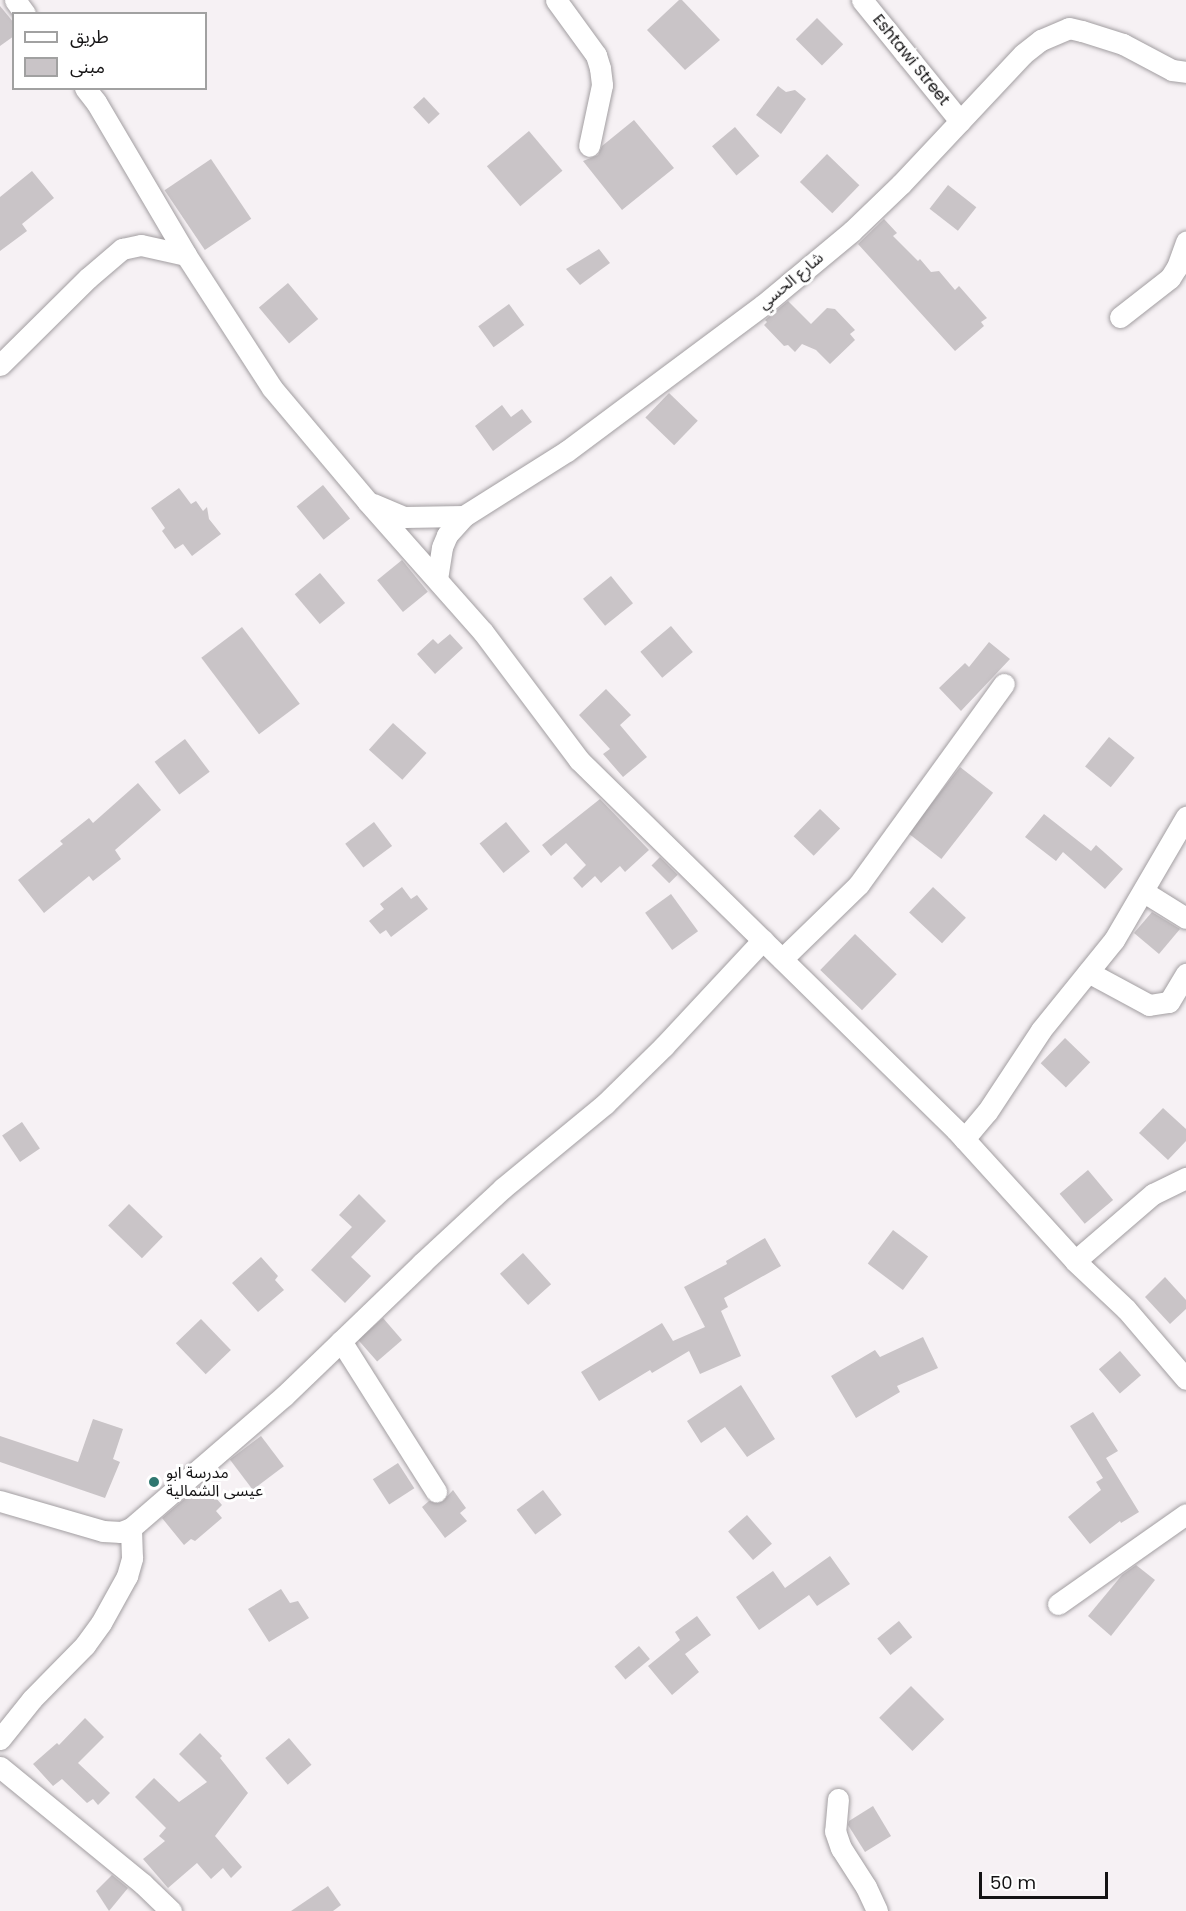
<!DOCTYPE html>
<html>
<head>
<meta charset="utf-8">
<style>
  body { margin:0 }
  #map { position:relative; width:1186px; height:1911px; overflow:hidden; background:#f6f1f4; font-family:Poppins,"Noto Sans Arabic",sans-serif }
  div>[style] { position:absolute }
  [style*='--x'] { left:calc(var(--x)*1px); top:calc(var(--y)*1px); width:calc(var(--w)*1px); rotate:calc(var(--a)*1deg) }
  .building>* { inset:0; background:#c9c4c7; transform-origin:0 0 }
  .roads { filter:drop-shadow(0 0 2px #a29ea1) drop-shadow(0 0 2px #a29ea1) }
  .minor>* { height:21px; margin:-10.5px; padding:0 10.5px; transform-origin:10.5px; border-radius:10.5px; background:#fff }
  .dots>* { width:16px; height:16px; translate:-50% -50%; box-sizing:border-box; border:3px solid #fff; border-radius:50% }
  span { translate:-50% -50%; white-space:nowrap; text-align:center; line-height:1.15; -webkit-text-stroke:6px #fff; paint-order:stroke }
  .street-label { font-size:16px; color:#141314 }
  .poi-label { font-size:16px; color:#141314 }
  .left { translate:0 -50%; text-align:left }
  .legend { position:absolute; left:12px; top:12px; width:195px; height:78px; box-sizing:border-box; background:#fff; border:2px solid #a1a1a1; margin:0; padding:8px 10px; list-style:none; font-size:18px; color:#141314 }
  .legend li { display:flex; align-items:center; gap:12px; height:30px }
  .legend b { width:30px; border:2px solid #a1a1a1 }
  .scale { position:absolute; left:979px; top:1872px; width:129px; height:27px; box-sizing:border-box; border:3px solid #141314; border-top:0; padding-left:8px; font-size:18px; line-height:21px; white-space:nowrap; color:#141314; -webkit-text-stroke:4px #fff; paint-order:stroke }
</style>
</head>
<body>
<div id="map">
  <div class="building">
    <div style="clip-path:polygon(679px 0,682px 0,720px 40px,685px 70px,647px 30px)"></div>
    <div style="clip-path:polygon(0 6px,14px 23px,14px 36px,0 46px)"></div>
    <div style="left:817px;top:18px;width:37px;height:30px;rotate:45deg"></div>
    <div style="clip-path:polygon(778px 86px,786px 92px,795px 90px,806px 99px,781px 134px,756px 115px)"></div>
    <div style="left:424px;top:97px;width:23px;height:15px;rotate:47deg"></div>
    <div style="clip-path:polygon(634px 120px,674px 168px,622px 210px,583px 161px,598px 155px,602px 146px)"></div>
    <div style="left:735px;top:127px;width:38px;height:30px;rotate:50deg"></div>
    <div style="left:529px;top:131px;width:52px;height:55px;rotate:50deg"></div>
    <div style="left:827px;top:154px;width:45px;height:39px;rotate:44deg"></div>
    <div style="left:211px;top:159px;width:72px;height:56px;rotate:56deg"></div>
    <div style="clip-path:polygon(32px 171px,54px 198px,22px 224px,27px 231px,0 251px,0 197px)"></div>
    <div style="left:948px;top:185px;width:36px;height:30px;rotate:38deg"></div>
    <div style="clip-path:polygon(884px 219px,897px 233px,893px 236px,918px 261px,920px 259px,931px 272px,939px 271px,955px 290px,959px 286px,987px 318px,981px 322px,984px 326px,955px 351px,858px 244px)"></div>
    <div style="clip-path:polygon(599px 249px,610px 263px,580px 285px,566px 269px)"></div>
    <div style="left:288px;top:283px;width:47px;height:38px;rotate:50deg"></div>
    <div style="clip-path:polygon(788px 301px,811px 324px,827px 308px,835px 309px,855px 330px,850px 334px,855px 340px,830px 364px,816px 350px,802px 344px,795px 352px,788px 345px,784px 346px,764px 325px,767px 322px,765px 320px)"></div>
    <div style="left:509px;top:304px;width:26px;height:38px;rotate:54deg"></div>
    <div style="left:669px;top:393px;width:40px;height:34px;rotate:44deg"></div>
    <div style="clip-path:polygon(502px 405px,511px 417px,522px 409px,532px 422px,493px 451px,475px 426px)"></div>
    <div style="left:323px;top:485px;width:43px;height:34px;rotate:51deg"></div>
    <div style="clip-path:polygon(179px 488px,191px 504px,196px 501px,203px 511px,207px 507px,209px 519px,221px 534px,192px 556px,183px 544px,175px 549px,162px 531px,165px 528px,151px 508px)"></div>
    <div style="left:402px;top:560px;width:41px;height:32px;rotate:51deg"></div>
    <div style="left:320px;top:573px;width:39px;height:33px;rotate:50deg"></div>
    <div style="left:611px;top:576px;width:35px;height:36px;rotate:51deg"></div>
    <div style="left:671px;top:626px;width:34px;height:40px;rotate:50deg"></div>
    <div style="left:242px;top:627px;width:96px;height:51px;rotate:53deg"></div>
    <div style="clip-path:polygon(450px 634px,463px 648px,435px 674px,417px 654px,433px 639px,438px 644px)"></div>
    <div style="clip-path:polygon(989px 642px,1010px 659px,961px 711px,939px 688px,965px 663px,969px 667px)"></div>
    <div style="clip-path:polygon(606px 689px,631px 715px,620px 725px,647px 757px,623px 777px,603px 754px,610px 749px,579px 715px)"></div>
    <div style="left:393px;top:723px;width:45px;height:36px;rotate:42deg"></div>
    <div style="left:1109px;top:737px;width:33px;height:38px;rotate:39deg"></div>
    <div style="left:185px;top:739px;width:41px;height:38px;rotate:53deg"></div>
    <div style="left:960px;top:767px;width:42px;height:84px;rotate:38deg"></div>
    <div style="clip-path:polygon(138px 783px,161px 810px,115px 850px,121px 859px,93px 881px,89px 876px,44px 913px,18px 880px,63px 844px,60px 841px,89px 818px,93px 823px)"></div>
    <div style="clip-path:polygon(600px 799px,649px 850px,625px 872px,620px 866px,601px 883px,595px 876px,582px 888px,573px 878px,586px 865px,566px 843px,551px 856px,542px 845px)"></div>
    <div style="left:820px;top:809px;width:28px;height:38px;rotate:44deg"></div>
    <div style="clip-path:polygon(1044px 814px,1091px 851px,1096px 845px,1123px 869px,1105px 889px,1063px 852px,1056px 861px,1025px 837px)"></div>
    <div style="left:374px;top:822px;width:30px;height:36px;rotate:53deg"></div>
    <div style="left:506px;top:822px;width:38px;height:34px;rotate:51deg"></div>
    <div style="left:660px;top:857px;width:25px;height:12px;rotate:45deg"></div>
    <div style="clip-path:polygon(402px 887px,411px 899px,417px 895px,428px 909px,391px 937px,386px 930px,380px 934px,369px 921px,384px 909px,380px 904px)"></div>
    <div style="left:933px;top:887px;width:45px;height:35px;rotate:43deg"></div>
    <div style="left:671px;top:894px;width:46px;height:32px;rotate:54deg"></div>
    <div style="clip-path:polygon(1152px 912px,1180px 929px,1159px 954px,1134px 933px)"></div>
    <div style="left:855px;top:934px;width:58px;height:50px;rotate:44deg"></div>
    <div style="left:1065px;top:1038px;width:35px;height:35px;rotate:44deg"></div>
    <div style="clip-path:polygon(1163px 1108px,1186px 1129px,1186px 1141px,1168px 1160px,1139px 1133px)"></div>
    <div style="left:22px;top:1122px;width:32px;height:24px;rotate:56deg"></div>
    <div style="left:1088px;top:1170px;width:39px;height:37px;rotate:50deg"></div>
    <div style="clip-path:polygon(359px 1194px,386px 1221px,351px 1257px,371px 1276px,345px 1303px,311px 1270px,352px 1227px,339px 1215px)"></div>
    <div style="left:129px;top:1204px;width:47px;height:30px;rotate:44deg"></div>
    <div style="left:893px;top:1230px;width:44px;height:42px;rotate:37deg"></div>
    <div style="clip-path:polygon(765px 1238px,781px 1266px,724px 1298px,728px 1307px,721px 1311px,741px 1356px,700px 1374px,689px 1351px,652px 1373px,650px 1370px,599px 1401px,581px 1372px,662px 1323px,673px 1341px,705px 1327px,684px 1287px,727px 1264px,726px 1261px)"></div>
    <div style="left:523px;top:1253px;width:42px;height:31px;rotate:48deg"></div>
    <div style="clip-path:polygon(261px 1257px,278px 1276px,275px 1280px,284px 1290px,258px 1312px,232px 1283px)"></div>
    <div style="clip-path:polygon(1165px 1277px,1186px 1300px,1186px 1309px,1170px 1324px,1145px 1297px)"></div>
    <div style="left:383px;top:1318px;width:29px;height:33px;rotate:49deg"></div>
    <div style="left:201px;top:1319px;width:43px;height:35px;rotate:46deg"></div>
    <div style="clip-path:polygon(923px 1337px,938px 1368px,897px 1386px,900px 1392px,856px 1418px,831px 1376px,875px 1350px,880px 1357px)"></div>
    <div style="left:1120px;top:1351px;width:32px;height:28px;rotate:49deg"></div>
    <div style="clip-path:polygon(741px 1385px,775px 1439px,747px 1457px,725px 1427px,701px 1443px,687px 1421px)"></div>
    <div style="clip-path:polygon(1093px 1412px,1118px 1451px,1106px 1458px,1139px 1512px,1121px 1523px,1120px 1521px,1090px 1544px,1068px 1517px,1101px 1490px,1096px 1482px,1103px 1478px,1070px 1426px)"></div>
    <div style="clip-path:polygon(93px 1419px,123px 1429px,113px 1459px,120px 1462px,105px 1498px,0 1462px,0 1436px,78px 1462px)"></div>
    <div style="left:261px;top:1436px;width:38px;height:39px;rotate:53deg"></div>
    <div style="left:398px;top:1463px;width:30px;height:30px;rotate:57deg"></div>
    <div style="clip-path:polygon(203px 1483px,222px 1505px,216px 1511px,222px 1518px,195px 1541px,191px 1539px,184px 1545px,162px 1518px)"></div>
    <div style="clip-path:polygon(453px 1490px,466px 1508px,460px 1513px,467px 1521px,445px 1538px,422px 1507px,429px 1501px,442px 1502px)"></div>
    <div style="left:543px;top:1490px;width:31px;height:33px;rotate:53deg"></div>
    <div style="left:747px;top:1515px;width:38px;height:25px;rotate:49deg"></div>
    <div style="clip-path:polygon(830px 1556px,850px 1584px,817px 1606px,809px 1595px,759px 1630px,736px 1597px,773px 1571px,785px 1588px)"></div>
    <div style="clip-path:polygon(1136px 1565px,1155px 1580px,1111px 1636px,1088px 1616px,1122px 1575px)"></div>
    <div style="clip-path:polygon(281px 1589px,290px 1603px,298px 1601px,309px 1618px,269px 1642px,248px 1609px)"></div>
    <div style="clip-path:polygon(697px 1616px,711px 1635px,685px 1654px,699px 1672px,672px 1695px,648px 1666px,680px 1640px,675px 1632px)"></div>
    <div style="left:899px;top:1621px;width:21px;height:28px;rotate:51deg"></div>
    <div style="left:639px;top:1646px;width:17px;height:32px;rotate:50deg"></div>
    <div style="left:911px;top:1686px;width:47px;height:45px;rotate:45deg"></div>
    <div style="clip-path:polygon(85px 1718px,104px 1737px,78px 1763px,110px 1793px,98px 1805px,93px 1799px,87px 1803px,62px 1779px,53px 1786px,33px 1764px,57px 1743px,59px 1745px)"></div>
    <div style="clip-path:polygon(200px 1733px,222px 1756px,220px 1758px,248px 1793px,215px 1836px,242px 1867px,231px 1878px,223px 1868px,211px 1879px,197px 1863px,168px 1888px,143px 1859px,165px 1841px,159px 1836px,166px 1828px,135px 1797px,154px 1778px,179px 1802px,207px 1782px,179px 1754px)"></div>
    <div style="left:289px;top:1738px;width:35px;height:31px;rotate:50deg"></div>
    <div style="clip-path:polygon(873px 1806px,891px 1836px,865px 1852px,848px 1825px,849px 1821px)"></div>
    <div style="clip-path:polygon(112px 1875px,128px 1888px,109px 1911px,96px 1891px)"></div>
    <div style="clip-path:polygon(328px 1886px,341px 1905px,333px 1911px,291px 1911px)"></div>
  </div>
  <div class="roads">
    <div class="minor">
      <div style="--x:15;--y:0;--w:17;--a:54"></div>
      <div style="--x:556;--y:0;--w:68;--a:54"></div>
      <div style="--x:596;--y:55;--w:14;--a:73"></div>
      <div style="--x:600;--y:68;--w:17;--a:83"></div>
      <div style="--x:602;--y:85;--w:62;--a:102"></div>
      <div style="--x:862;--y:0;--w:156;--a:51"></div>
      <div style="--x:85;--y:88;--w:18;--a:52"></div>
      <div style="--x:96;--y:102;--w:178;--a:59.5"></div>
      <div style="--x:186;--y:255;--w:158;--a:57.1"></div>
      <div style="--x:272;--y:388;--w:148;--a:49.9"></div>
      <div style="--x:367;--y:501;--w:175;--a:48.5"></div>
      <div style="--x:483;--y:632;--w:160;--a:53.1"></div>
      <div style="--x:579;--y:760;--w:528;--a:44.46"></div>
      <div style="--x:956;--y:1130;--w:177;--a:47.7"></div>
      <div style="--x:1075;--y:1261;--w:70;--a:43.3"></div>
      <div style="--x:1126;--y:1309;--w:92;--a:49.4"></div>
      <div style="--x:1120;--y:317;--w:63;--a:-38"></div>
      <div style="--x:1170;--y:278;--w:13;--a:-58"></div>
      <div style="--x:1177;--y:267;--w:27;--a:-70"></div>
      <div style="--x:0;--y:365;--w:124;--a:-44.7"></div>
      <div style="--x:88;--y:278;--w:45;--a:-40.5"></div>
      <div style="--x:122;--y:249;--w:19;--a:-12"></div>
      <div style="--x:141;--y:245;--w:46;--a:12.5"></div>
      <div style="--x:373;--y:504;--w:34;--a:23"></div>
      <div style="--x:404;--y:517;--w:60;--a:-1"></div>
      <div style="--x:464;--y:516;--w:122;--a:-32.3"></div>
      <div style="--x:567;--y:451;--w:244;--a:-36.7"></div>
      <div style="--x:763;--y:305;--w:116;--a:-39.7"></div>
      <div style="--x:852;--y:231;--w:68;--a:-43.8"></div>
      <div style="--x:901;--y:184;--w:178;--a:-46.8"></div>
      <div style="--x:1023;--y:54;--w:23;--a:-38"></div>
      <div style="--x:1041;--y:40;--w:30;--a:-23"></div>
      <div style="--x:1069;--y:28;--w:13;--a:13"></div>
      <div style="--x:1082;--y:31;--w:43;--a:17.6"></div>
      <div style="--x:1123;--y:44;--w:55;--a:28"></div>
      <div style="--x:1172;--y:70;--w:14;--a:8"></div>
      <div style="--x:437;--y:579;--w:32;--a:-81"></div>
      <div style="--x:442;--y:547;--w:13;--a:-67"></div>
      <div style="--x:447;--y:535;--w:25;--a:-48"></div>
      <div style="--x:1144;--y:892;--w:49;--a:31.8"></div>
      <div style="--x:782;--y:959;--w:107;--a:-44.2"></div>
      <div style="--x:859;--y:884;--w:247;--a:-54.1"></div>
      <div style="--x:1088;--y:972;--w:69;--a:28.4"></div>
      <div style="--x:1149;--y:1005;--w:20;--a:-9"></div>
      <div style="--x:1169;--y:1002;--w:33;--a:-59"></div>
      <div style="--x:964;--y:1139;--w:35;--a:-50"></div>
      <div style="--x:987;--y:1112;--w:98;--a:-56.6"></div>
      <div style="--x:1041;--y:1030;--w:116;--a:-51"></div>
      <div style="--x:1114;--y:940;--w:143;--a:-59.7"></div>
      <div style="--x:1075;--y:1261;--w:103;--a:-40.7"></div>
      <div style="--x:1153;--y:1194;--w:37;--a:-26"></div>
      <div style="--x:341;--y:1341;--w:178;--a:57.7"></div>
      <div style="--x:0;--y:1501;--w:107;--a:16.2"></div>
      <div style="--x:103;--y:1531;--w:18;--a:3"></div>
      <div style="--x:121;--y:1532;--w:11;--a:-22"></div>
      <div style="--x:131;--y:1528;--w:202;--a:-40.8"></div>
      <div style="--x:284;--y:1396;--w:192;--a:-43.9"></div>
      <div style="--x:422;--y:1263;--w:110;--a:-42.8"></div>
      <div style="--x:503;--y:1188;--w:132;--a:-39.5"></div>
      <div style="--x:605;--y:1104;--w:83;--a:-44.5"></div>
      <div style="--x:664;--y:1046;--w:145;--a:-47"></div>
      <div style="--x:1058;--y:1604;--w:156;--a:-35.1"></div>
      <div style="--x:0;--y:1739;--w:51;--a:-51.3"></div>
      <div style="--x:32;--y:1699;--w:76;--a:-45.5"></div>
      <div style="--x:85;--y:1645;--w:27;--a:-54"></div>
      <div style="--x:101;--y:1623;--w:54;--a:-61"></div>
      <div style="--x:127;--y:1576;--w:19;--a:-74"></div>
      <div style="--x:132;--y:1558;--w:30;--a:-92"></div>
      <div style="--x:0;--y:1767;--w:185;--a:39.3"></div>
      <div style="--x:143;--y:1884;--w:39;--a:44"></div>
      <div style="--x:838;--y:1799;--w:32;--a:95"></div>
      <div style="--x:835;--y:1831;--w:18;--a:71"></div>
      <div style="--x:841;--y:1848;--w:46;--a:57.3"></div>
      <div style="--x:866;--y:1887;--w:26;--a:65"></div>
    </div>
  </div>
  <div class="dots">
    <div style="left:154px;top:1482px;background:#2f7770"></div>
  </div>
  <div class="street-label">
    <span style="left:911px;top:60px;rotate:51deg">Eshtawi Street</span>
    <span style="left:791px;top:281px;rotate:-40deg">شارع الحسي</span>
  </div>
  <div class="poi-label">
    <span class="left" style="left:166px;top:1482px">مدرسة ابو<br>عيسى الشمالية</span>
  </div>
  <ul class="legend">
  <li><b style="height:8px;background:#fff"></b>طريق</li>
  <li><b style="height:16px;background:#c9c4c7"></b>مبنى</li>
  </ul>
  <div class="scale">50 m</div>
</div>
</body>
</html>
